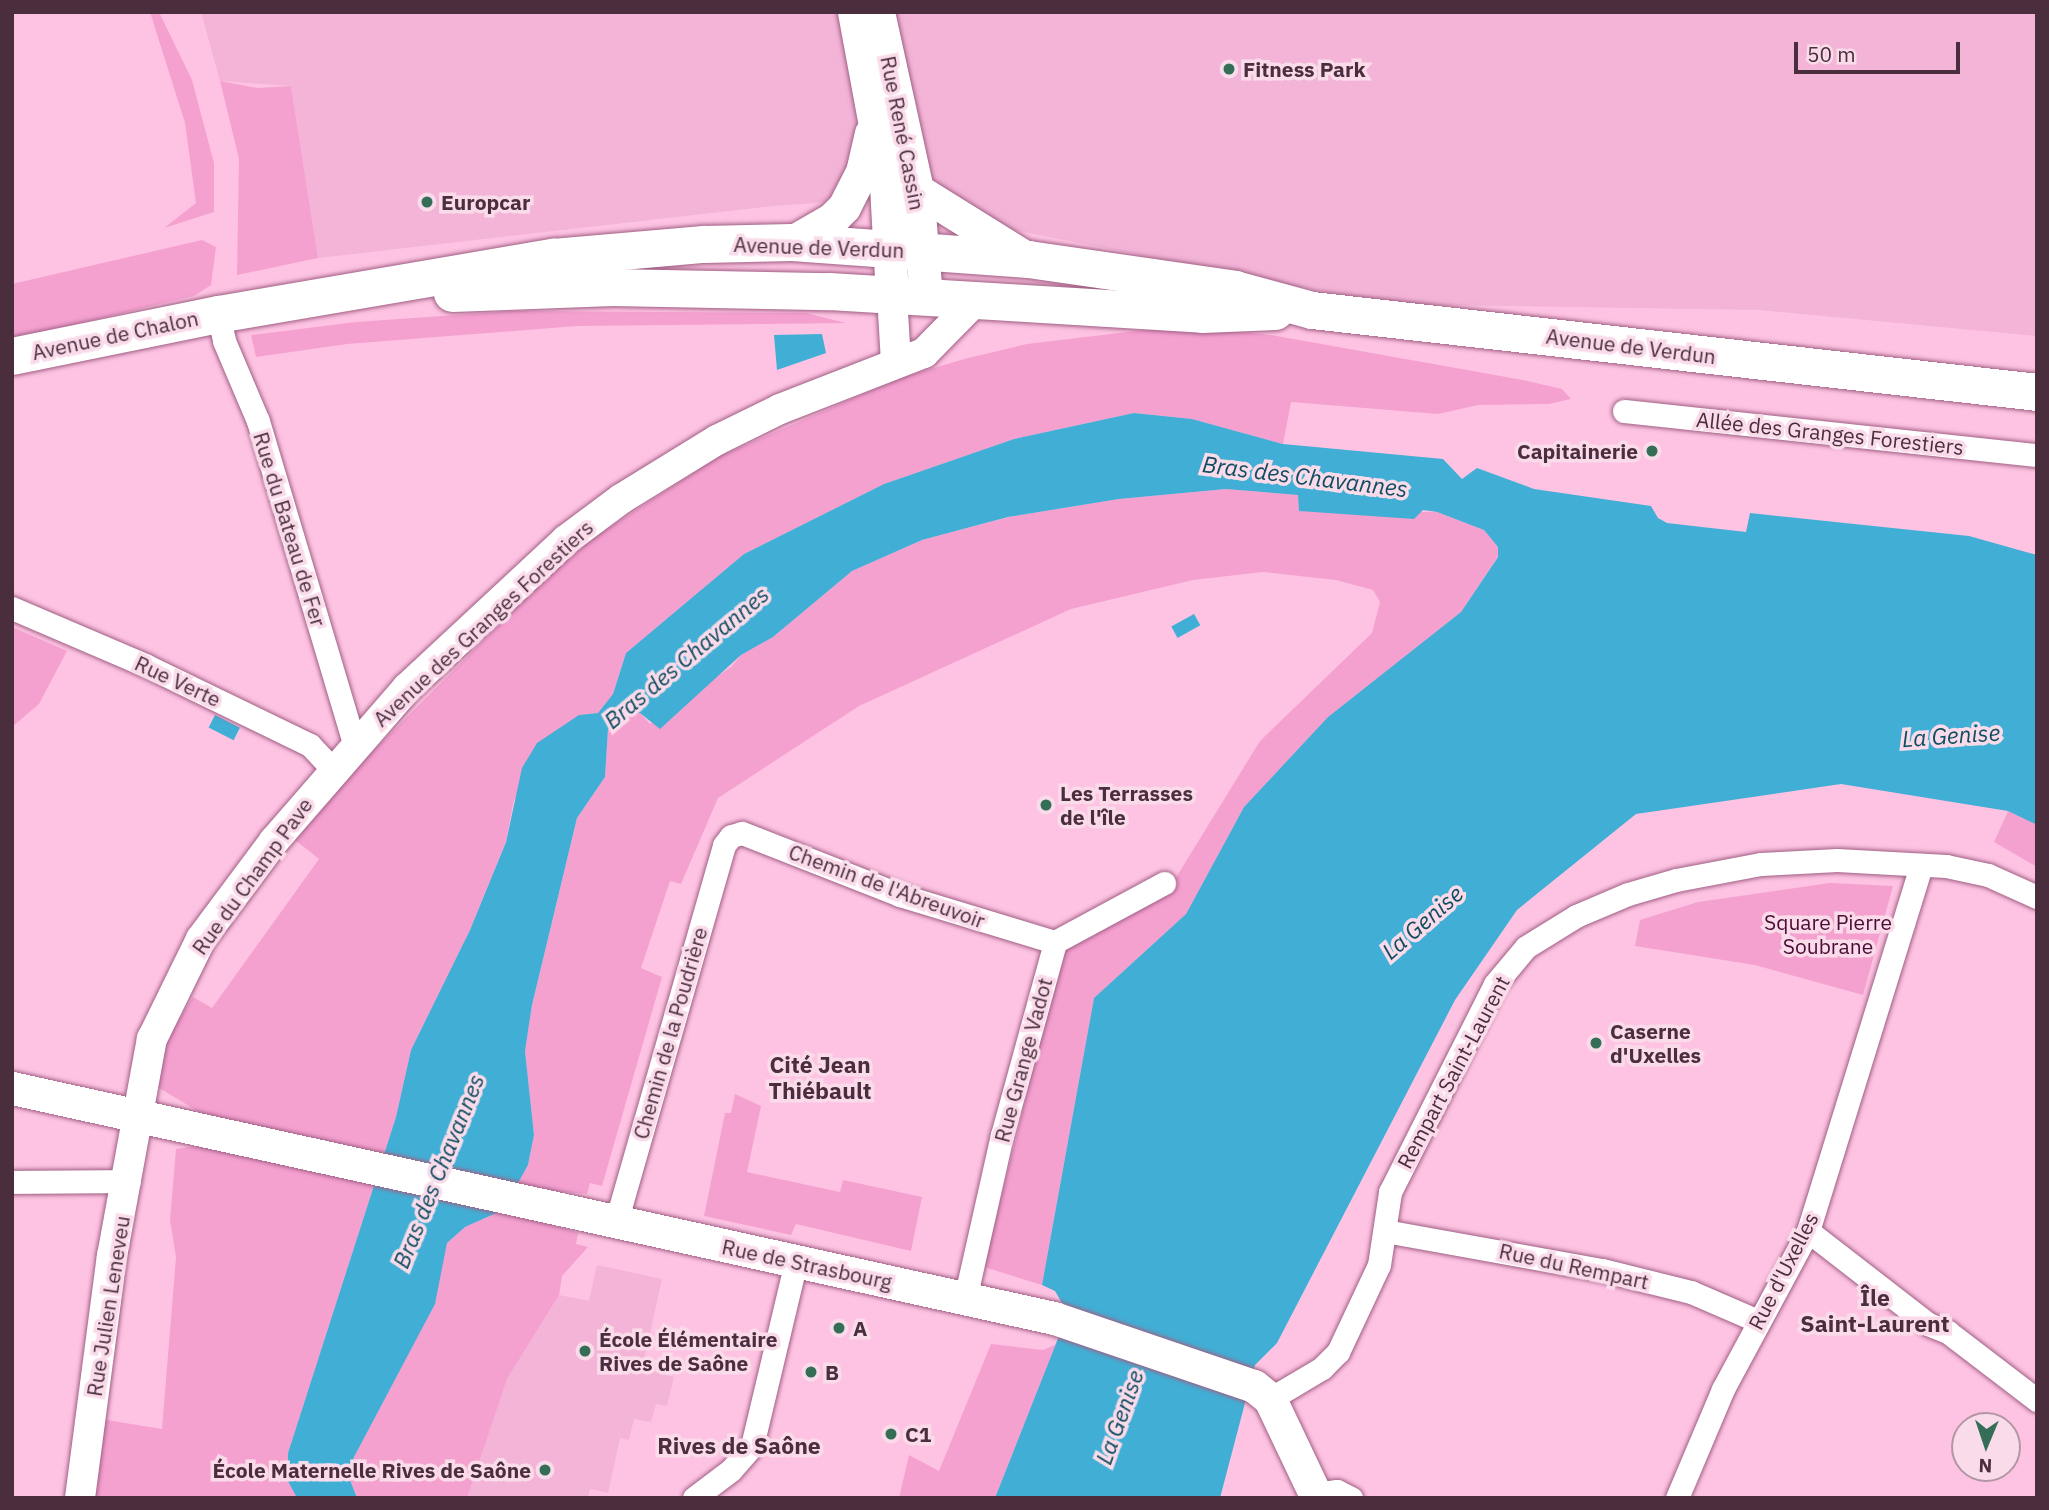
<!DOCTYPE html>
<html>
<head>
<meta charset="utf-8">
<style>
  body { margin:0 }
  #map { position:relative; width:2049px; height:1510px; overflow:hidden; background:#fec3e2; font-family:"IBM Plex Sans",sans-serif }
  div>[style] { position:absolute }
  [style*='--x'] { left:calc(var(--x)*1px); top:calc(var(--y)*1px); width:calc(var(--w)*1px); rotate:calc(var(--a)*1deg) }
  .built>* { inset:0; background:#f3b4d7 }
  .green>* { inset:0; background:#f5a1d0 }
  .water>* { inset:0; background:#41afd5; transform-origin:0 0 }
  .roads { filter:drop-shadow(0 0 2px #a05f84) drop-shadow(0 0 2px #a05f84) }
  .minor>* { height:23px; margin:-11.5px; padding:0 11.5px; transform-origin:11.5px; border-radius:11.5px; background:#fff }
  .tertiary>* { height:30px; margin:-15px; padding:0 15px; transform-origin:15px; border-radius:15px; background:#fff }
  .secondary>* { height:33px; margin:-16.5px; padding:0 16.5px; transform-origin:16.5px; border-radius:16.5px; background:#fff }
  .primary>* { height:37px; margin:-18.5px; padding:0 18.5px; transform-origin:18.5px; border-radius:18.5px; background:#fff }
  .dots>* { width:19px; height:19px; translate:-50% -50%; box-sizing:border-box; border:4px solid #f9dbea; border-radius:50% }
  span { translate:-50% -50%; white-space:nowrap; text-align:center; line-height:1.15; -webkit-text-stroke:7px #f9dbea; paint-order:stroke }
  .poi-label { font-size:21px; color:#4b2e3e; font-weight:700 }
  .left { translate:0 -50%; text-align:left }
  .right { translate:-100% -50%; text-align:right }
  .street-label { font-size:21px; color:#4b2e3e }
  .park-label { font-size:21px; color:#4b0d35 }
  .water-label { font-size:23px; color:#0e4c60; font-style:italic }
  .neighbourhood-label { font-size:23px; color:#4b2e3e; font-weight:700 }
  .frame { position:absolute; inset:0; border:14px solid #4b2e3e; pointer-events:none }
  .north { position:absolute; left:1951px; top:1412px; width:70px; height:70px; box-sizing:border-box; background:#f9dbea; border:2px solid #b396a5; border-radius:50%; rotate:182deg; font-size:19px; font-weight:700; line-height:28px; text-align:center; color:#4b2e3e }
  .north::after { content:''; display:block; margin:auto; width:24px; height:32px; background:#346e57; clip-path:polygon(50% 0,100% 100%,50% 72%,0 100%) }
  .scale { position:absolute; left:1794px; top:42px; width:166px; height:32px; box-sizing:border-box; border:4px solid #4b2e3e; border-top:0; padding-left:9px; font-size:21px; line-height:24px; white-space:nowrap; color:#4b2e3e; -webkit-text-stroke:5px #f9dbea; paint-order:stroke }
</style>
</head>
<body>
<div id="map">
  <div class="built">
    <div style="clip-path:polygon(201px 12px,2037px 12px,2037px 336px,1759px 310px,1388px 304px,988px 225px,942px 194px,773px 206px,318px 258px,291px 86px,220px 81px)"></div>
    <div style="clip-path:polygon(597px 1265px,662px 1279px,642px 1369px,674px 1377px,667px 1406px,656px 1404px,651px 1422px,634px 1419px,629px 1440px,620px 1438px,608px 1493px,590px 1489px,588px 1498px,467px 1498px,507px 1379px,559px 1295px,589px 1301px)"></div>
  </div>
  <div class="green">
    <div style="clip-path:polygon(150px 12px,159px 12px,192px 80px,214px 163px,214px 212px,164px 228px,196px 203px,185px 123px)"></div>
    <div style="clip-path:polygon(220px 81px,258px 88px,291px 86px,318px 258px,237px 275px,239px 159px)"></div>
    <div style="clip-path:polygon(202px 240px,216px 247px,211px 285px,194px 296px,12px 339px,12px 284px)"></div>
    <div style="clip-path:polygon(514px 311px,806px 313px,846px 323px,577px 326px,347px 344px,256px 357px,251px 335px,356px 322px)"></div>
    <div style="clip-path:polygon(1203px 328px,1271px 335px,1523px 380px,1562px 389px,1571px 399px,1549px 404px,1478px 405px,1438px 414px,1291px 402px,1283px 444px,1192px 419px,1134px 413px,1014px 439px,884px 484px,744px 554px,626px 653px,613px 694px,598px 713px,579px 715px,514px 800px,506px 841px,470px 930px,411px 1050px,396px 1117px,288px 1453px,297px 1498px,91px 1498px,101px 1419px,162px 1429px,176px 1257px,170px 1220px,176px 1149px,198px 1146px,204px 1115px,156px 1086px,166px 1040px,193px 997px,212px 1008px,319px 859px,289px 835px,573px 551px,720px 456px,903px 377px,968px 358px,1027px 344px,1153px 329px)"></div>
    <div style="clip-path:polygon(1226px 489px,1298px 495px,1300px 511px,1437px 512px,1484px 530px,1498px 547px,1498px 556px,1461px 612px,1328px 717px,1244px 807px,1186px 914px,1094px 998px,1042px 1285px,984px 1267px,1062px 954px,1077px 938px,1172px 884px,1260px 741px,1372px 633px,1380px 602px,1373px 590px,1336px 580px,1263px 572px,1193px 580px,1071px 609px,859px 706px,718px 798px,681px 884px,670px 881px,641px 968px,662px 977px,602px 1186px,590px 1183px,587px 1194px,515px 1187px,528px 1165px,534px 1135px,525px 1051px,532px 1005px,577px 818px,605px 777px,608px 729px,627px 712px,640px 713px,650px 724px,732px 666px,741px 655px,773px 637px,852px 571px,922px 540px,1009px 517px,1119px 499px)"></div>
    <div style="clip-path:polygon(12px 627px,67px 651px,39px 704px,12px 727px)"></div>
    <div style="clip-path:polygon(2008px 811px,2037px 825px,2037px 867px,1994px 842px)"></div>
    <div style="clip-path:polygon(1830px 883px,1893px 886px,1863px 995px,1755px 965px,1635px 946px,1640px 920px,1698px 902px)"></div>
    <div style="clip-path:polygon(735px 1094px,761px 1106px,747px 1172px,840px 1192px,843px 1180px,922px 1197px,911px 1251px,796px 1224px,791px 1235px,704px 1216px,725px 1113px,731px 1113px)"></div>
    <div style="clip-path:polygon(503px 1210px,578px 1233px,576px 1244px,588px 1247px,562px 1276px,559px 1295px,507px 1379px,467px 1498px,357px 1498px,350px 1480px,354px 1457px,440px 1267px,447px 1243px,465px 1227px)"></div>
    <div style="clip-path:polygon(1059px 1336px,995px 1498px,899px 1498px,909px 1455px,939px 1471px,991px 1344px,1043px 1350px,1055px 1345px)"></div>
  </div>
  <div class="water">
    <div style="clip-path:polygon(822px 334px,826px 353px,777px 370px,774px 335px)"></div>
    <div style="clip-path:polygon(1134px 413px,1192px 419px,1283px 444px,1443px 459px,1462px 479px,1477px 468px,1534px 489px,1651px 506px,1658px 518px,1667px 523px,1746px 532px,1750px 513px,1969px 536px,2037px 555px,2037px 825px,2008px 811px,1841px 784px,1636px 814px,1517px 910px,1455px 1000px,1277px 1343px,1255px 1365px,1220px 1498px,995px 1498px,1059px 1336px,1062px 1303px,1055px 1291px,1042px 1285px,1094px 998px,1186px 914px,1244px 807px,1328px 717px,1461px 612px,1498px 557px,1498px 547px,1484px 530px,1437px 512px,1423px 510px,1414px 519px,1299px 511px,1298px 495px,1226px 489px,1119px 499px,1008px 517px,922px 540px,852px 571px,773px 637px,741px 655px,660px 729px,640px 713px,628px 712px,608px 729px,605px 777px,577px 818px,532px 1005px,525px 1051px,534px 1135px,528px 1165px,503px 1210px,465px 1227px,447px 1243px,435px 1304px,354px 1457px,350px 1480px,357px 1498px,297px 1498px,288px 1481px,288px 1453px,396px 1117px,411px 1050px,470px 930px,506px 842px,522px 768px,537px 743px,579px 715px,598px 713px,613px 694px,626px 653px,744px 554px,884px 484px,1014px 439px)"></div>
    <div style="left:1194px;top:614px;width:13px;height:26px;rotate:61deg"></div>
    <div style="left:215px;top:715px;width:28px;height:14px;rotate:27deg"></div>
  </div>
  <div class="roads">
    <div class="minor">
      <div style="--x:218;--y:314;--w:28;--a:77"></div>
      <div style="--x:224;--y:341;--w:87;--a:67"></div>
      <div style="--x:258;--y:421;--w:340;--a:73.4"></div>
      <div style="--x:1624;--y:411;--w:415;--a:6.1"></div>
      <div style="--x:12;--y:608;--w:145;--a:23.2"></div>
      <div style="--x:145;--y:665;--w:183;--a:25.9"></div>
      <div style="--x:310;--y:745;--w:34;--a:47"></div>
      <div style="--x:12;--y:1182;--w:117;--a:-0.5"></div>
      <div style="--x:616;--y:1222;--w:392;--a:-74"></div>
      <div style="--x:724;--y:845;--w:11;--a:-52"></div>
      <div style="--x:731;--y:836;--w:11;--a:-15"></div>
      <div style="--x:742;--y:833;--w:170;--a:21.4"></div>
      <div style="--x:900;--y:895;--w:162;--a:16.9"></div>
      <div style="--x:1385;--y:1231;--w:220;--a:10.2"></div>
      <div style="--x:1602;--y:1270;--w:92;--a:13.9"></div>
      <div style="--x:1691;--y:1292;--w:73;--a:23.4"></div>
      <div style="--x:1808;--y:1231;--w:152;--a:37.8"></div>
      <div style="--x:1928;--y:1324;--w:22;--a:22"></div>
      <div style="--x:1948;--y:1332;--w:112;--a:37.4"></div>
      <div style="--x:965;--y:1299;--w:168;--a:-77.3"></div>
      <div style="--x:1002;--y:1135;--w:200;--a:-74.6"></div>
      <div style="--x:1055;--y:942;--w:124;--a:-28.4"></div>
      <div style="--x:1270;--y:1399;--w:61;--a:-30.8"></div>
      <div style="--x:1322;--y:1368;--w:23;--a:-45"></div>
      <div style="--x:1338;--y:1352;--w:96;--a:-64.8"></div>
      <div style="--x:1379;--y:1265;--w:74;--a:-81.4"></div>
      <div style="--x:1390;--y:1192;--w:233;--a:-63.2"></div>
      <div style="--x:1495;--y:984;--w:48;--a:-50"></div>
      <div style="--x:1526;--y:947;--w:59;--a:-31.8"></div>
      <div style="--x:1576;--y:916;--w:56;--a:-22.9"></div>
      <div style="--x:1628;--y:894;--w:50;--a:-16.3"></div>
      <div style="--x:1676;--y:880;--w:86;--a:-10.7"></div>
      <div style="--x:1761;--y:864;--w:76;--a:-3"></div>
      <div style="--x:1837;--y:860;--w:109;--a:3.2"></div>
      <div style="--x:1946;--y:866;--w:43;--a:12.1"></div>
      <div style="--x:1988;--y:875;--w:54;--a:24.2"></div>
      <div style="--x:1315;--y:1494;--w:22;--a:-8"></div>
      <div style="--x:1337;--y:1491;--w:16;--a:27"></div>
      <div style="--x:694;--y:1498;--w:46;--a:-37.1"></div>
      <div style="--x:731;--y:1470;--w:32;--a:-49"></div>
      <div style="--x:752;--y:1446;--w:189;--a:-76.6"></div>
      <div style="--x:1677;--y:1498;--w:118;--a:-67.1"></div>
      <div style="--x:1723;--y:1389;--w:179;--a:-61.7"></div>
      <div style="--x:1808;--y:1231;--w:383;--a:-72.8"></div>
    </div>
    <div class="tertiary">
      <div style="--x:892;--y:295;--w:68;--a:86.6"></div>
      <div style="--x:80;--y:1498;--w:244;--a:-82.5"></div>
      <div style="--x:112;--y:1256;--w:221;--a:-79.6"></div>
      <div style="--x:152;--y:1039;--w:111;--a:-63.9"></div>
      <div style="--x:201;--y:939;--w:122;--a:-53.3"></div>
      <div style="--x:274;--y:841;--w:203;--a:-49"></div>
      <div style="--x:407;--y:688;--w:217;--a:-42.9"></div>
      <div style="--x:566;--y:540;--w:69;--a:-36.7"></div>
      <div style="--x:621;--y:499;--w:113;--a:-31.6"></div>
      <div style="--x:717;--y:440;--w:70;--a:-26.2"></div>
      <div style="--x:780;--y:409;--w:155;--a:-21.3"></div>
      <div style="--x:924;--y:353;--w:74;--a:-45.5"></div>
    </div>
    <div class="secondary">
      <div style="--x:854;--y:12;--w:176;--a:79.5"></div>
      <div style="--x:886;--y:185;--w:110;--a:86.9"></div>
      <div style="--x:878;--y:12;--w:182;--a:77.6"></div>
      <div style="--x:917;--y:190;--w:107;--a:85.2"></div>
      <div style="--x:917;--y:190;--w:131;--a:31.9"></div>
      <div style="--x:792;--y:242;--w:46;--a:-29.9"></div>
      <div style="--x:832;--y:219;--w:17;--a:-45"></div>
      <div style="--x:844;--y:207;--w:39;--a:-63"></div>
      <div style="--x:862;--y:172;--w:40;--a:-77"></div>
      <div style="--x:12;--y:1088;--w:1067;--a:12.45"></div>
      <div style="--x:1054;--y:1318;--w:211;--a:18.8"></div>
      <div style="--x:1254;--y:1386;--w:21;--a:39"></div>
      <div style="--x:1270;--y:1399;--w:110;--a:64.6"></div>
    </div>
    <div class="primary">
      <div style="--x:452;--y:293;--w:160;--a:-2.1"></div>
      <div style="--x:612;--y:287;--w:217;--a:1.1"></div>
      <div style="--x:829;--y:291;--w:374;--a:3.5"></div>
      <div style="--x:1202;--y:314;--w:73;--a:-2.4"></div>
      <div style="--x:12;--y:356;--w:210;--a:-11.5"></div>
      <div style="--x:218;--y:314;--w:340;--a:-9.7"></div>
      <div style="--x:553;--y:257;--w:151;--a:-5"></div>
      <div style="--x:703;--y:244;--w:89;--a:-1.3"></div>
      <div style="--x:792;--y:242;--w:237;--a:4.1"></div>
      <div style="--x:1028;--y:259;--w:209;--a:8.2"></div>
      <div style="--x:1235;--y:289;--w:80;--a:15.3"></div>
      <div style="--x:1312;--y:310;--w:730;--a:6.45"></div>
    </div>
  </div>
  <div class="dots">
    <div style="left:1229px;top:69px;background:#346e57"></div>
    <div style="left:427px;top:202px;background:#346e57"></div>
    <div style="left:1652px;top:451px;background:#346e57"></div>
    <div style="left:1046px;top:805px;background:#346e57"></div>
    <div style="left:1596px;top:1043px;background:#346e57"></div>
    <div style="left:839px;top:1328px;background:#346e57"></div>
    <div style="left:585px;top:1351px;background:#346e57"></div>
    <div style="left:811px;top:1372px;background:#346e57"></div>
    <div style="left:891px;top:1434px;background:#346e57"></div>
    <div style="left:545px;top:1470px;background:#346e57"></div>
  </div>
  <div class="poi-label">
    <span class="left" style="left:1243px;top:69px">Fitness Park</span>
    <span class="left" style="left:441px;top:202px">Europcar</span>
    <span class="right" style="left:1638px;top:451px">Capitainerie</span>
    <span class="left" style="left:1060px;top:805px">Les Terrasses<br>de l'île</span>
    <span class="left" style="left:1610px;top:1043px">Caserne<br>d'Uxelles</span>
    <span class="left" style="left:853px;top:1328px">A</span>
    <span class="left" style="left:599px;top:1351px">École Élémentaire<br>Rives de Saône</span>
    <span class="left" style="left:825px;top:1372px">B</span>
    <span class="left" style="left:905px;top:1434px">C1</span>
    <span class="right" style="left:531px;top:1470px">École Maternelle Rives de Saône</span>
  </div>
  <div class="street-label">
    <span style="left:903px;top:133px;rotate:79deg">Rue René Cassin</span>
    <span style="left:819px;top:247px;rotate:2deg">Avenue de Verdun</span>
    <span style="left:115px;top:335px;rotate:-12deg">Avenue de Chalon</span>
    <span style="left:1631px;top:346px;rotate:7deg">Avenue de Verdun</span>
    <span style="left:1830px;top:433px;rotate:6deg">Allée des Granges Forestiers</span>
    <span style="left:290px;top:529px;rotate:73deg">Rue du Bateau de Fer</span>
    <span style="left:483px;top:623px;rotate:-43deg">Avenue des Granges Forestiers</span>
    <span style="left:178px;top:681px;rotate:25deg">Rue Verte</span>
    <span style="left:252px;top:876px;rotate:-54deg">Rue du Champ Pave</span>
    <span style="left:887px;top:886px;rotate:20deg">Chemin de l'Abreuvoir</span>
    <span style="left:670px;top:1033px;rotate:-74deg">Chemin de la Poudrière</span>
    <span style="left:1023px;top:1060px;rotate:-75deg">Rue Grange Vadot</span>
    <span style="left:1453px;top:1072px;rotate:-62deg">Rempart Saint-Laurent</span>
    <span style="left:807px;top:1264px;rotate:12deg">Rue de Strasbourg</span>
    <span style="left:1574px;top:1266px;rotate:12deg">Rue du Rempart</span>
    <span style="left:1783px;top:1271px;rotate:-63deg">Rue d'Uxelles</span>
    <span style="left:108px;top:1306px;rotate:-81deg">Rue Julien Leneveu</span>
  </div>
  <div class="park-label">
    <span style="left:1828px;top:934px">Square Pierre<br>Soubrane</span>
  </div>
  <div class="water-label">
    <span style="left:1305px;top:476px;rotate:7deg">Bras des Chavannes</span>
    <span style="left:686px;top:657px;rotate:-40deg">Bras des Chavannes</span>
    <span style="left:1951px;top:735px;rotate:-4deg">La Genise</span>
    <span style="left:1422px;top:922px;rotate:-41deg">La Genise</span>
    <span style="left:438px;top:1171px;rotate:-68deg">Bras des Chavannes</span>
    <span style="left:1119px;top:1417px;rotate:-70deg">La Genise</span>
  </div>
  <div class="neighbourhood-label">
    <span style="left:820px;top:1077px">Cité Jean<br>Thiébault</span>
    <span style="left:1875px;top:1310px">Île<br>Saint-Laurent</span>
    <span style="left:739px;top:1445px">Rives de Saône</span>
  </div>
  <div class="frame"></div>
  <div class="north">N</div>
  <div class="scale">50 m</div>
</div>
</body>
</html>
